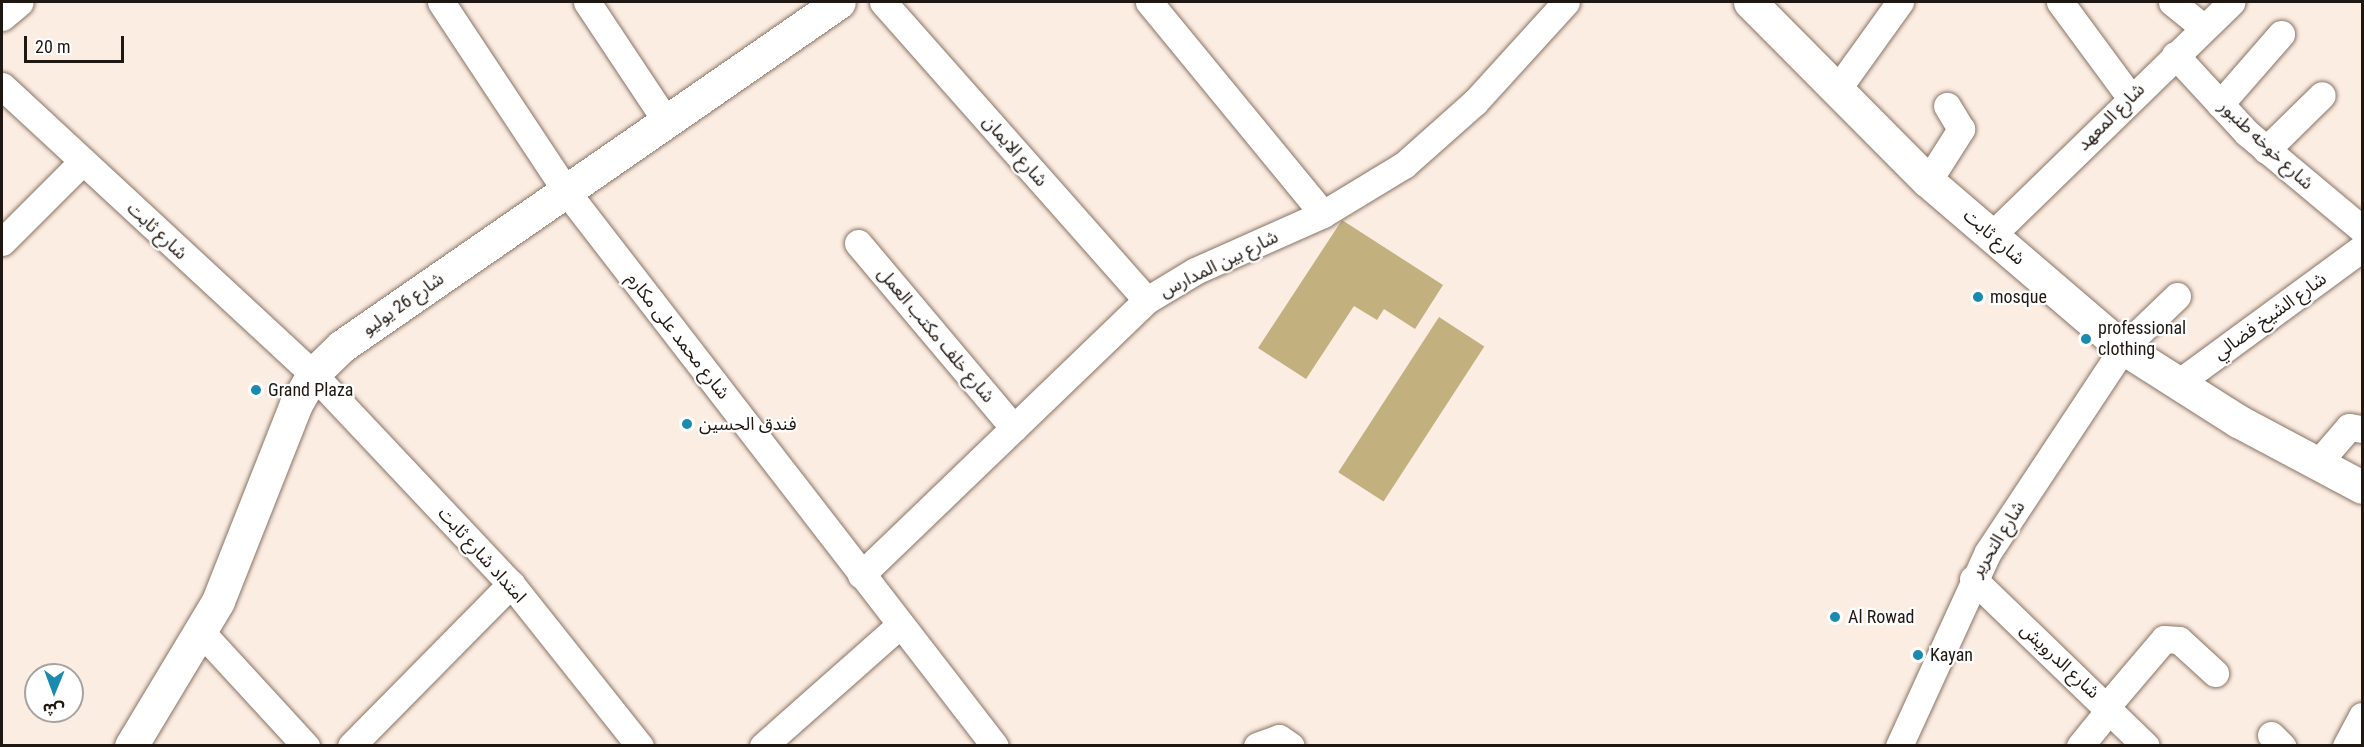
<!DOCTYPE html>
<html>
<head>
<meta charset="utf-8">
<style>
  body { margin:0 }
  #map { position:relative; width:2364px; height:747px; overflow:hidden; background:#fcede2; font-family:"Roboto Condensed","Noto Sans Arabic",sans-serif }
  div>[style] { position:absolute }
  [style*='--x'] { left:calc(var(--x)*1px); top:calc(var(--y)*1px); width:calc(var(--w)*1px); rotate:calc(var(--a)*1deg) }
  .building>* { inset:0; background:#c2b17f; transform-origin:0 0 }
  .roads { filter:drop-shadow(0 0 2px #897464) drop-shadow(0 0 2px #897464) }
  .street>* { height:27px; margin:-13.5px; padding:0 13.5px; transform-origin:13.5px; border-radius:13.5px; background:#fff }
  .secondary>* { height:33px; margin:-16.5px; padding:0 16.5px; transform-origin:16.5px; border-radius:16.5px; background:#fff }
  .dots>* { width:16px; height:16px; translate:-50% -50%; box-sizing:border-box; border:3px solid #fff; border-radius:50% }
  span { translate:-50% -50%; white-space:nowrap; text-align:center; line-height:1.15; -webkit-text-stroke:4.5px #fff; paint-order:stroke }
  .street-label { font-size:18px; color:#1f1711 }
  .poi-label { font-size:18px; color:#1f1711 }
  .left { translate:0 -50%; text-align:left }
  .frame { position:absolute; inset:0; border:3px solid #1f1711; pointer-events:none }
  .north { position:absolute; left:24px; top:663px; width:60px; height:60px; box-sizing:border-box; background:#fff; border:2px solid #a5a2a0; border-radius:50%; rotate:181deg; font-size:16px; font-weight:700; line-height:24px; text-align:center; color:#1f1711 }
  .north::after { content:''; display:block; margin:auto; width:21px; height:27px; background:#1b8aaf; clip-path:polygon(50% 0,100% 100%,50% 72%,0 100%) }
  .scale { position:absolute; left:24px; top:36px; width:100px; height:27px; box-sizing:border-box; border:3px solid #1f1711; border-top:0; padding-left:8px; font-size:18px; line-height:21px; white-space:nowrap; color:#1f1711; -webkit-text-stroke:4px #fff; paint-order:stroke }
</style>
</head>
<body>
<div id="map">
  <div class="building">
    <div style="clip-path:polygon(1342px 220px,1443px 285px,1415px 329px,1384px 309px,1377px 320px,1354px 306px,1306px 379px,1258px 348px)"></div>
    <div style="left:1439px;top:317px;width:54px;height:185px;rotate:33deg"></div>
  </div>
  <div class="roads">
    <div class="street">
      <div style="--x:441;--y:2;--w:227;--a:56.5"></div>
      <div style="--x:566;--y:191;--w:701;--a:52.3"></div>
      <div style="--x:587;--y:2;--w:143;--a:56.4"></div>
      <div style="--x:883;--y:2;--w:398;--a:48.5"></div>
      <div style="--x:1149;--y:2;--w:274;--a:50.6"></div>
      <div style="--x:2060;--y:2;--w:118;--a:53.6"></div>
      <div style="--x:2172;--y:2;--w:41;--a:39.1"></div>
      <div style="--x:2;--y:17;--w:23;--a:-40"></div>
      <div style="--x:2175;--y:55;--w:106;--a:47.3"></div>
      <div style="--x:2247;--y:133;--w:150;--a:39.9"></div>
      <div style="--x:2;--y:86;--w:424;--a:42.8"></div>
      <div style="--x:313;--y:374;--w:289;--a:46.7"></div>
      <div style="--x:511;--y:584;--w:207;--a:51.5"></div>
      <div style="--x:1836;--y:91;--w:110;--a:-54.3"></div>
      <div style="--x:2220;--y:104;--w:93;--a:-48.9"></div>
      <div style="--x:2266;--y:150;--w:78;--a:-44.5"></div>
      <div style="--x:1928;--y:181;--w:62;--a:-57.6"></div>
      <div style="--x:1961;--y:129;--w:27;--a:-121"></div>
      <div style="--x:1992;--y:235;--w:334;--a:-44.2"></div>
      <div style="--x:2;--y:242;--w:113;--a:-45"></div>
      <div style="--x:858;--y:243;--w:242;--a:49.9"></div>
      <div style="--x:2177;--y:384;--w:230;--a:-36.3"></div>
      <div style="--x:2317;--y:464;--w:49;--a:-49.1"></div>
      <div style="--x:2349;--y:427;--w:13;--a:9"></div>
      <div style="--x:861;--y:575;--w:397;--a:-43.9"></div>
      <div style="--x:1147;--y:300;--w:56;--a:-31.1"></div>
      <div style="--x:1195;--y:271;--w:140;--a:-24"></div>
      <div style="--x:1323;--y:214;--w:95;--a:-31.2"></div>
      <div style="--x:1404;--y:165;--w:95;--a:-41.6"></div>
      <div style="--x:1475;--y:102;--w:135;--a:-47.7"></div>
      <div style="--x:1973;--y:579;--w:240;--a:44"></div>
      <div style="--x:202;--y:633;--w:154;--a:47.4"></div>
      <div style="--x:2107;--y:706;--w:88;--a:-49.6"></div>
      <div style="--x:2164;--y:639;--w:15;--a:4"></div>
      <div style="--x:2179;--y:640;--w:49;--a:42.5"></div>
      <div style="--x:2271;--y:735;--w:16;--a:45"></div>
      <div style="--x:351;--y:746;--w:228;--a:-45.4"></div>
      <div style="--x:763;--y:746;--w:183;--a:-41.5"></div>
      <div style="--x:1257;--y:746;--w:23;--a:-20"></div>
      <div style="--x:1279;--y:738;--w:14;--a:34"></div>
      <div style="--x:1899;--y:746;--w:213;--a:-65.4"></div>
      <div style="--x:1988;--y:552;--w:245;--a:-56.5"></div>
      <div style="--x:2123;--y:348;--w:75;--a:-43.9"></div>
      <div style="--x:2080;--y:746;--w:48;--a:-51"></div>
      <div style="--x:2346;--y:746;--w:34;--a:-62"></div>
    </div>
    <div class="secondary">
      <div style="--x:1750;--y:2;--w:252;--a:45.2"></div>
      <div style="--x:1928;--y:181;--w:257;--a:40.6"></div>
      <div style="--x:2123;--y:348;--w:136;--a:32.4"></div>
      <div style="--x:2238;--y:421;--w:140;--a:28"></div>
      <div style="--x:131;--y:746;--w:169;--a:-59"></div>
      <div style="--x:218;--y:601;--w:212;--a:-68.4"></div>
      <div style="--x:296;--y:404;--w:34;--a:-60"></div>
      <div style="--x:313;--y:374;--w:40;--a:-44"></div>
      <div style="--x:342;--y:346;--w:604;--a:-34.69"></div>
    </div>
  </div>
  <div class="dots">
    <div style="left:1978px;top:297px;background:#1b8aaf"></div>
    <div style="left:2086px;top:339px;background:#1b8aaf"></div>
    <div style="left:256px;top:390px;background:#1b8aaf"></div>
    <div style="left:687px;top:424px;background:#1b8aaf"></div>
    <div style="left:1835px;top:617px;background:#1b8aaf"></div>
    <div style="left:1918px;top:655px;background:#1b8aaf"></div>
  </div>
  <div class="street-label">
    <span style="left:2111px;top:117px;rotate:-45deg">شارع المعهد</span>
    <span style="left:2266px;top:145px;rotate:43deg">شارع خوخه طنبور</span>
    <span style="left:1015px;top:151px;rotate:49deg">شارع الايمان</span>
    <span style="left:157px;top:231px;rotate:43deg">شارع ثابت</span>
    <span style="left:1994px;top:237px;rotate:41deg">شارع ثابت</span>
    <span style="left:1219px;top:264px;rotate:-26deg">شارع بين المدارس</span>
    <span style="left:403px;top:304px;rotate:-35deg">شارع 26 يوليو</span>
    <span style="left:2270px;top:316px;rotate:-36deg">شارع الشيخ فضالي</span>
    <span style="left:936px;top:335px;rotate:50deg">شارع خلف مكتب العمل</span>
    <span style="left:678px;top:336px;rotate:52deg">شارع محمد على مكارم</span>
    <span style="left:1998px;top:539px;rotate:-58deg">شارع التحرير</span>
    <span style="left:482px;top:555px;rotate:48deg">امتداد شارع ثابت</span>
    <span style="left:2060px;top:661px;rotate:43deg">شارع الدرويش</span>
  </div>
  <div class="poi-label">
    <span class="left" style="left:1990px;top:297px">mosque</span>
    <span class="left" style="left:2098px;top:339px">professional<br>clothing</span>
    <span class="left" style="left:268px;top:390px">Grand Plaza</span>
    <span class="left" style="left:699px;top:424px">فندق الحسين</span>
    <span class="left" style="left:1848px;top:617px">Al Rowad</span>
    <span class="left" style="left:1930px;top:655px">Kayan</span>
  </div>
  <div class="frame"></div>
  <div class="north">ش</div>
  <div class="scale">20 m</div>
</div>
</body>
</html>
